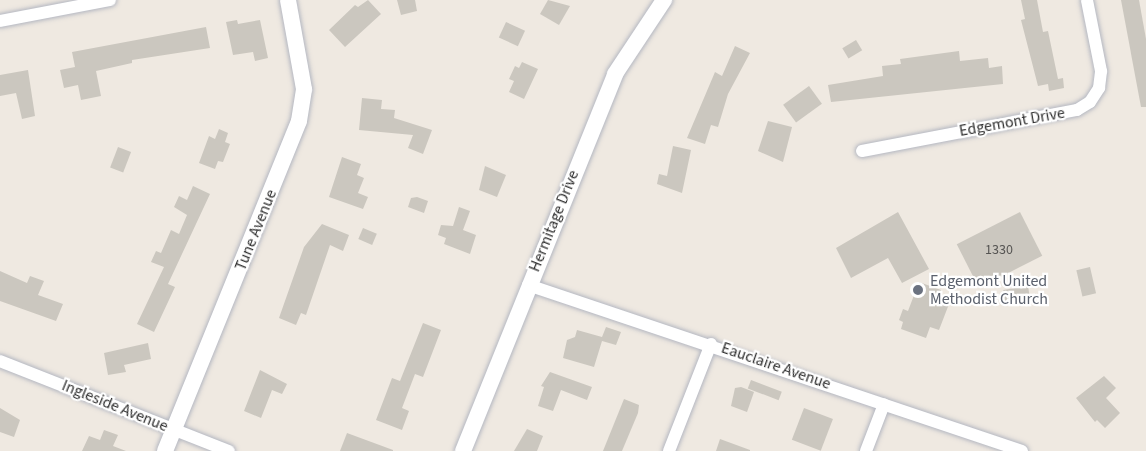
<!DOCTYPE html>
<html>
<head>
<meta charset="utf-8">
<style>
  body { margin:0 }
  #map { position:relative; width:1146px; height:451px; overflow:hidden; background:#efe9e1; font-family:"Source Sans 3",sans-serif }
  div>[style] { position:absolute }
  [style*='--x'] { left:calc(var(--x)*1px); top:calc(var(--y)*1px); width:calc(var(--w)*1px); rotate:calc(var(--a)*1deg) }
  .building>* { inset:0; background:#cbc7bf; transform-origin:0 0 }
  .roads { filter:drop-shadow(0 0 2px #b4b7c1) drop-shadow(0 0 2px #b4b7c1) }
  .street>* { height:12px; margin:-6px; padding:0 6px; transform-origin:6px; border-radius:6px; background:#fff }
  .secondary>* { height:16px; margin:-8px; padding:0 8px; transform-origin:8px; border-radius:8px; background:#fff }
  .dots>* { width:16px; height:16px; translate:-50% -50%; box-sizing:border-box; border:3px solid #fff; border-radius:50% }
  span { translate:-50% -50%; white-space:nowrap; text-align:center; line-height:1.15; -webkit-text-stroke:4.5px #fff; paint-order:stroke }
  .number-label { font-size:14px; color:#555452 }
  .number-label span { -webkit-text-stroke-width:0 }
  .street-label { font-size:16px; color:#2e2e2e }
  .worship-label { font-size:16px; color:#5b616d }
  .left { translate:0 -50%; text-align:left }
</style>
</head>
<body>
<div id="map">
  <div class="building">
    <div style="clip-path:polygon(368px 0,381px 14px,345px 47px,329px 30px,355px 5px,358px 7px)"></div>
    <div style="clip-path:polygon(397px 0,415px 0,417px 11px,401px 15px)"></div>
    <div style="clip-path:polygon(548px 0,570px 6px,559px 25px,540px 14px)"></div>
    <div style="clip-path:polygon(1021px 0,1037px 0,1043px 32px,1048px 31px,1058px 79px,1063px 78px,1064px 88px,1049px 91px,1048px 84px,1038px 86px,1021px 20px,1025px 19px)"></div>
    <div style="clip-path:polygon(1121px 0,1139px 0,1146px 39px,1146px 107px,1141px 107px)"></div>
    <div style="clip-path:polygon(237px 20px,238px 24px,260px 20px,268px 58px,255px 61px,253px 52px,233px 55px,226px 22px)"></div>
    <div style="left:506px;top:22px;width:21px;height:17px;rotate:25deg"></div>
    <div style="clip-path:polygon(206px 27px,210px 48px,132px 60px,132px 63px,96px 71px,101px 96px,81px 100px,78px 85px,64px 88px,60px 70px,75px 67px,72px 52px)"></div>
    <div style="left:856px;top:40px;width:12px;height:16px;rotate:59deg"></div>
    <div style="clip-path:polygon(735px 46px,750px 53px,728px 94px,718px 127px,711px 125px,705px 144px,687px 138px,715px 72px,722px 76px)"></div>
    <div style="clip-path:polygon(959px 51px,960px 61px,988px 58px,989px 68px,1002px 66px,1003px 84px,831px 102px,828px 85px,883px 76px,882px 66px,901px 64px,900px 59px)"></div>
    <div style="clip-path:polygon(522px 62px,538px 69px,524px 99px,509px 92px,514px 81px,509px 79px,515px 66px,519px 68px)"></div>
    <div style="clip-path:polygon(28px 70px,35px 116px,22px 119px,16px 93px,0 96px,0 75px)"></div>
    <div style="left:809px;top:86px;width:22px;height:32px;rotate:54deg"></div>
    <div style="clip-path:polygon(362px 98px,382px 100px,381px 109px,395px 110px,394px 118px,432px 130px,423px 154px,408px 148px,413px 135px,359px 130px)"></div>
    <div style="clip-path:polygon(768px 121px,792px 127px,783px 162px,758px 151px)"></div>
    <div style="clip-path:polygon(219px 129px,228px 133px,225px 142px,230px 144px,223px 162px,218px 161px,215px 169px,199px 163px,209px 136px,215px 139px)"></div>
    <div style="clip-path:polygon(673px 146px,691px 150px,682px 193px,657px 184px,659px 174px,667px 176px)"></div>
    <div style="left:118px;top:147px;width:14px;height:22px;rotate:21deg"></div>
    <div style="clip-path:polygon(342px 157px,361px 164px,357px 175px,364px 178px,358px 193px,368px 197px,363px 209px,329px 197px)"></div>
    <div style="clip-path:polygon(485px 166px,506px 175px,497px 197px,479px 190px)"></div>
    <div style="clip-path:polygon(193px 186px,210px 194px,168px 284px,175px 287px,154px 332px,137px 324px,164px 267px,151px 262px,156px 251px,161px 253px,171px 230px,179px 234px,187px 215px,174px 207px,179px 196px,187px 200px)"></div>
    <div style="clip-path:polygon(417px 197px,428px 201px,424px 213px,408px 207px,411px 198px)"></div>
    <div style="clip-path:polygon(459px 207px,470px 211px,463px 230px,476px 235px,470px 254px,444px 244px,446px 238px,438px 235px,441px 225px,453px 226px)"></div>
    <div style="clip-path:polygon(898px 212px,929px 269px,902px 283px,888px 258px,851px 278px,836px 248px)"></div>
    <div style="left:1020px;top:212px;width:49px;height:71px;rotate:63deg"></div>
    <div style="clip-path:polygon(322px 224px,349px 235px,343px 251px,330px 245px,306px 315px,301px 313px,296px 325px,279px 318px,304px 247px)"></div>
    <div style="left:363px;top:228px;width:15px;height:12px;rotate:23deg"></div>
    <div style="left:1090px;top:267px;width:27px;height:14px;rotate:77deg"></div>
    <div style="clip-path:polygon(0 271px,27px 283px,30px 276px,44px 281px,38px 295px,63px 304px,56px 321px,0 301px)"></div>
    <div style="clip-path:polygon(919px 282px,941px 290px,940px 301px,949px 304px,939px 330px,930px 327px,926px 338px,901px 329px,903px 322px,899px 320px,903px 309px,908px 311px)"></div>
    <div style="left:1028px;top:286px;width:12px;height:25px;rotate:81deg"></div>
    <div style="clip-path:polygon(423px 323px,441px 330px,423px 377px,415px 374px,402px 408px,409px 411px,402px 430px,376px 420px,392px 378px,400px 381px)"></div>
    <div style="clip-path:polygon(606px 327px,621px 332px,616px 345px,602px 341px,594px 367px,563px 358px,567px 340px,575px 337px,577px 330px,602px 337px)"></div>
    <div style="clip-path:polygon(148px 343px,151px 359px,124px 365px,126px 372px,108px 375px,104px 353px)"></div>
    <div style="clip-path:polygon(260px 370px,287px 384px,282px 394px,272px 390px,261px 418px,244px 411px)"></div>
    <div style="clip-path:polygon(550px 372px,592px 387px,587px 400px,561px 390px,553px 411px,538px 406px,544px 387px,541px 386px)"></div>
    <div style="clip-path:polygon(1104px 376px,1116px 388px,1106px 398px,1120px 413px,1105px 428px,1097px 420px,1095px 422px,1076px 398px)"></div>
    <div style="left:751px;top:380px;width:33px;height:9px;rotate:21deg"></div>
    <div style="clip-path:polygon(741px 387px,754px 392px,747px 412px,731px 406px,735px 388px)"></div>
    <div style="clip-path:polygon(624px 399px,639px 405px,638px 413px,622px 451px,603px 451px)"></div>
    <div style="clip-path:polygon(0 408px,20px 420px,14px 437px,0 432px)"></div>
    <div style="left:804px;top:408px;width:31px;height:34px;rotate:21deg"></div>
    <div style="clip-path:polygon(527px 429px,543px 436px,537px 451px,514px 451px)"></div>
    <div style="clip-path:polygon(104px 430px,118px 435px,113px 446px,126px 451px,82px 451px,89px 436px,100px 440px)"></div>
    <div style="clip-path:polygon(347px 433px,393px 450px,393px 451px,340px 451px)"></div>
    <div style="clip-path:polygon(720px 439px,750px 450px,750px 451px,716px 451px)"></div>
  </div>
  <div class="roads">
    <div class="street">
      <div style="--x:0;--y:21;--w:112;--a:-10.8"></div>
      <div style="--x:862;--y:151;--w:219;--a:-10.8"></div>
      <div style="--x:1077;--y:110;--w:15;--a:-32"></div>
      <div style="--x:1090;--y:102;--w:17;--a:-57"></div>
      <div style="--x:1099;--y:88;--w:17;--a:-83"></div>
      <div style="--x:1101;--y:71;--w:72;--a:-101.2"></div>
      <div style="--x:528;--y:285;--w:521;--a:18.57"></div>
      <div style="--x:0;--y:361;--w:246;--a:21.5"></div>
      <div style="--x:669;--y:451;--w:115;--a:-68.6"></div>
      <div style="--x:866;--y:451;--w:50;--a:-69"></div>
    </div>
    <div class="secondary">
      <div style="--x:165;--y:451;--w:356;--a:-67.9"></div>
      <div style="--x:299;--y:121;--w:32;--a:-81"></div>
      <div style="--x:304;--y:89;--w:90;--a:-100.2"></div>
      <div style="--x:463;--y:451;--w:406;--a:-68"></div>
      <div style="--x:615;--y:74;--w:89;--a:-56.5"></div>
    </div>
  </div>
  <div class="dots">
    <div style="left:918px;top:290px;background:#6b7280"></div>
  </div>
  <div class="number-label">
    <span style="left:999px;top:250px">1330</span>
  </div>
  <div class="street-label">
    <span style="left:1012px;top:122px;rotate:-10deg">Edgemont Drive</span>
    <span style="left:554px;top:221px;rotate:-68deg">Hermitage Drive</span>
    <span style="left:256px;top:230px;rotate:-68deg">Tune Avenue</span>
    <span style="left:776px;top:366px;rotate:19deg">Eauclaire Avenue</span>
    <span style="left:115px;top:406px;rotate:22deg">Ingleside Avenue</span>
  </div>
  <div class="worship-label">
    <span class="left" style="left:930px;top:290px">Edgemont United<br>Methodist Church</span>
  </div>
</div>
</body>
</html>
